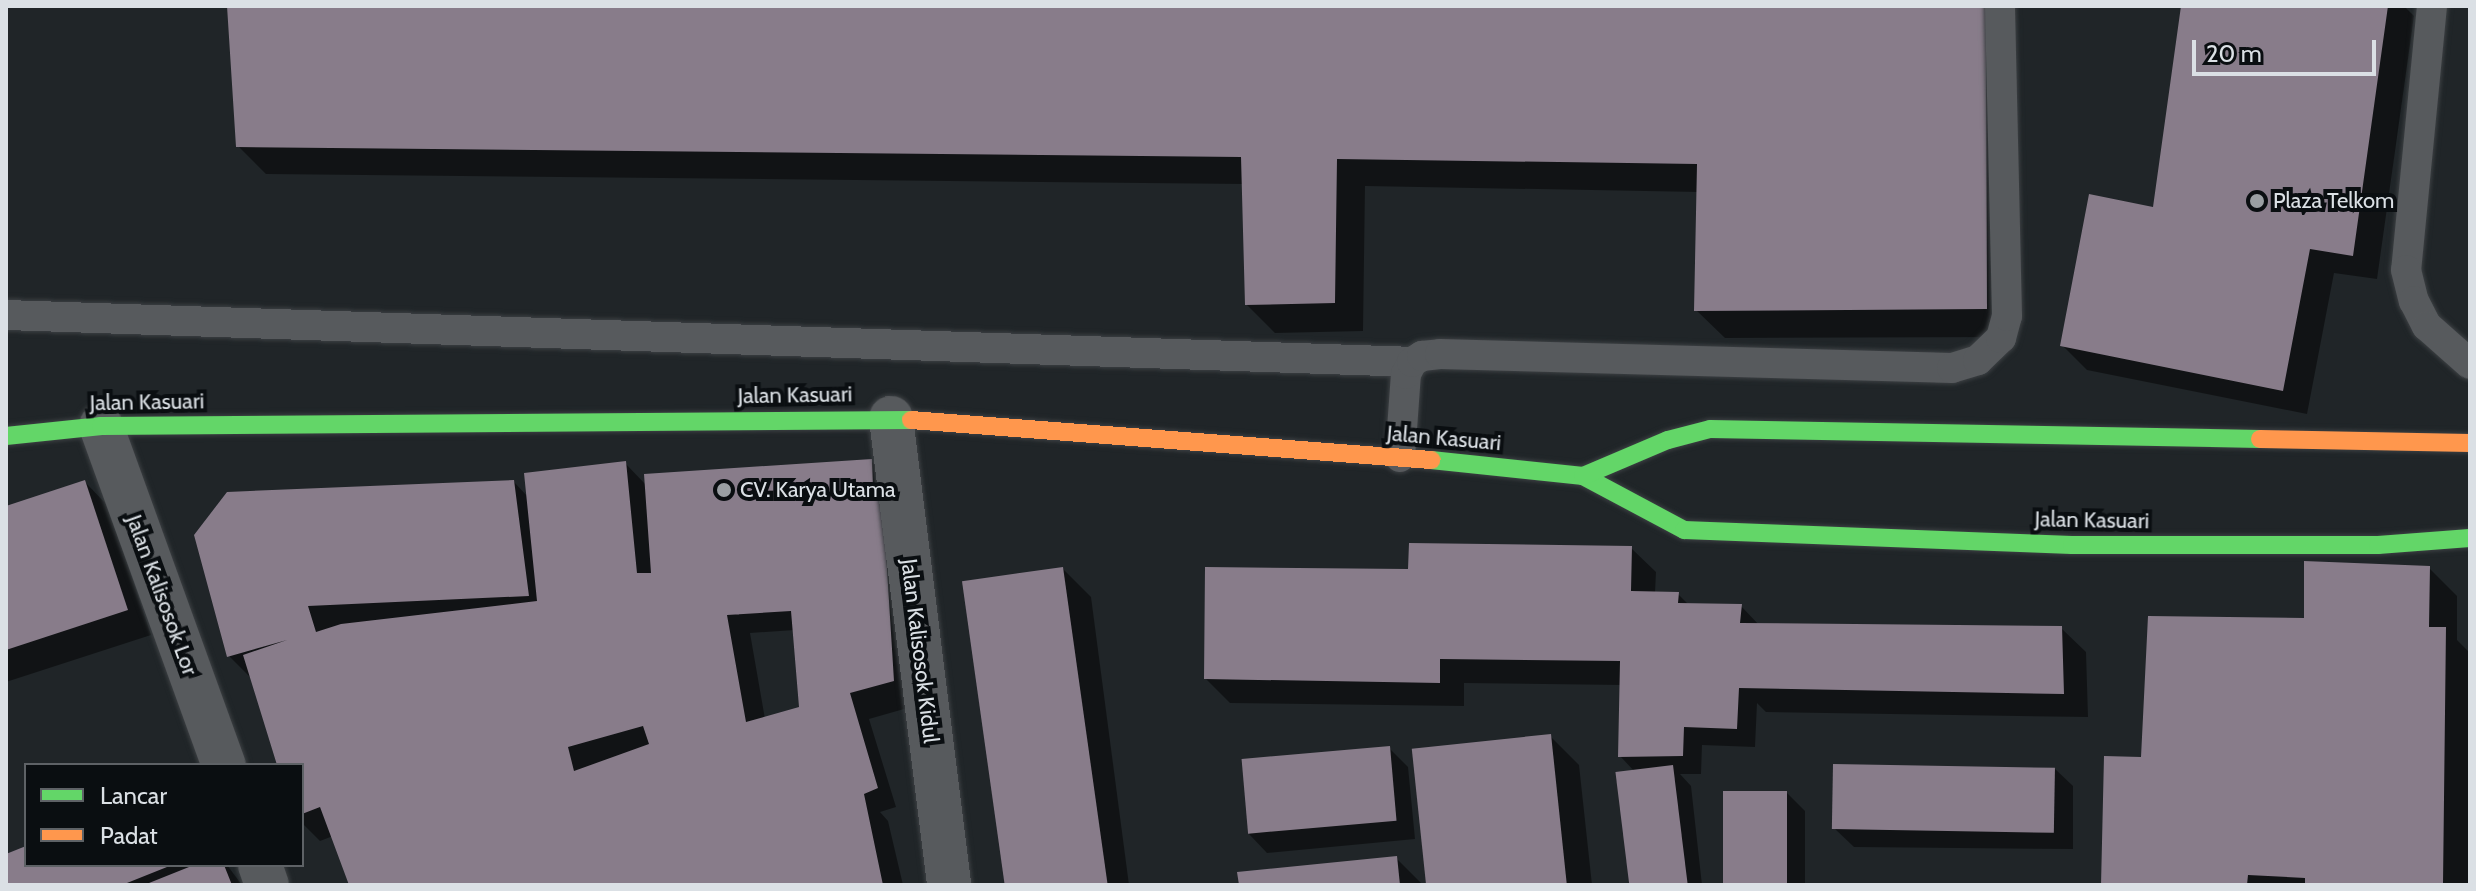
<!DOCTYPE html>
<html>
<head>
<meta charset="utf-8">
<style>
  body { margin:0 }
  #map { position:relative; width:2476px; height:891px; overflow:hidden; background:#202528; font-family:Cabin,sans-serif }
  div>[style] { position:absolute }
  [style*='--x'] { left:calc(var(--x)*1px); top:calc(var(--y)*1px); width:calc(var(--w)*1px); rotate:calc(var(--a)*1deg) }
  .shadow>* { inset:0; background:#0007 }
  .building>* { inset:0; background:#887c8a; transform-origin:0 0 }
  .roads { filter:drop-shadow(0 0 2px #3c4043) drop-shadow(0 0 2px #3c4043) }
  .lane>* { height:30px; margin:-15px; padding:0 15px; transform-origin:15px; border-radius:15px; background:#575a5d }
  .street>* { height:44px; margin:-22px; padding:0 22px; transform-origin:22px; border-radius:22px; background:#575a5d }
  .fast>* { height:18px; margin:-9px; padding:0 9px; transform-origin:9px; border-radius:9px; background:#63d668 }
  .slow>* { height:18px; margin:-9px; padding:0 9px; transform-origin:9px; border-radius:9px; background:#ff974d }
  .dots>* { width:22px; height:22px; translate:-50% -50%; box-sizing:border-box; border:4px solid #0a0e11; border-radius:50% }
  span { translate:-50% -50%; white-space:nowrap; text-align:center; line-height:1.15; -webkit-text-stroke:8px #0a0e11; paint-order:stroke }
  .poi-label { font-size:22px; color:#dbe0e5 }
  .left { translate:0 -50%; text-align:left }
  .street-label { font-size:22px; color:#dbe0e5 }
  .frame { position:absolute; inset:0; border:8px solid #dbe0e5; pointer-events:none }
  .legend { position:absolute; left:24px; top:763px; width:280px; height:104px; box-sizing:border-box; background:#0a0e11; border:2px solid #5e6266; margin:0; padding:10px 14px; list-style:none; font-size:24px; color:#dbe0e5 }
  .legend li { display:flex; align-items:center; gap:16px; height:40px }
  .legend b { width:40px; border:2px solid #5e6266 }
  .scale { position:absolute; left:2192px; top:40px; width:184px; height:36px; box-sizing:border-box; border:4px solid #dbe0e5; border-top:0; padding-left:10px; font-size:24px; line-height:28px; white-space:nowrap; color:#dbe0e5; -webkit-text-stroke:6px #0a0e11; paint-order:stroke }
</style>
</head>
<body>
<div id="map">
  <div class="shadow">
    <div style="clip-path:polygon(229px 6px,1985px 7px,2015px 337px,1725px 338px,1696px 310px,1699px 192px,1365px 186px,1363px 331px,1275px 333px,1246px 304px,1244px 184px,266px 174px,238px 146px)"></div>
    <div style="clip-path:polygon(2184px 6px,2404px 6px,2414px 16px,2377px 279px,2334px 273px,2307px 414px,2087px 370px,2062px 345px,2155px 210px)"></div>
    <div style="clip-path:polygon(evenodd,871px 461px,896px 486px,918px 705px,869px 719px,896px 807px,880px 812px,888px 821px,903px 885px,352px 885px,333px 836px,320px 841px,302px 823px,302px 765px,279px 765px,252px 679px,229px 656px,196px 536px,514px 482px,528px 497px,625px 463px,646px 485px,871px 461px,795px 630px,803px 708px,765px 719px,750px 633px,795px 630px)"></div>
    <div style="clip-path:polygon(85px 482px,109px 507px,151px 635px,6px 682px,6px 508px)"></div>
    <div style="clip-path:polygon(1631px 548px,1656px 572px,1655px 593px,1678px 594px,1689px 605px,1741px 606px,1760px 626px,2061px 628px,2086px 652px,2088px 717px,1766px 712px,1757px 703px,1755px 747px,1702px 745px,1701px 774px,1680px 774px,1691px 786px,1702px 885px,1631px 885px,1635px 772px,1620px 756px,1622px 685px,1464px 683px,1464px 706px,1230px 703px,1206px 679px,1410px 571px)"></div>
    <div style="clip-path:polygon(2429px 568px,2457px 596px,2457px 640px,2470px 653px,2470px 885px,2103px 885px,2143px 759px,2306px 620px)"></div>
    <div style="clip-path:polygon(1063px 569px,1091px 597px,1129px 885px,1004px 885px)"></div>
    <div style="clip-path:polygon(1550px 736px,1579px 765px,1592px 885px,1429px 885px)"></div>
    <div style="clip-path:polygon(1389px 748px,1408px 767px,1415px 839px,1267px 853px,1249px 834px)"></div>
    <div style="clip-path:polygon(2054px 768px,2073px 786px,2073px 849px,1854px 847px,1835px 829px)"></div>
    <div style="clip-path:polygon(1787px 793px,1805px 811px,1805px 885px,1726px 885px)"></div>
    <div style="clip-path:polygon(26px 848px,26px 865px,227px 865px,242px 885px,11px 885px,6px 856px)"></div>
    <div style="clip-path:polygon(1396px 858px,1423px 885px,1241px 885px)"></div>
  </div>
  <div class="building">
    <div style="clip-path:polygon(227px 6px,1986px 6px,1987px 309px,1694px 311px,1697px 164px,1337px 159px,1335px 303px,1245px 305px,1241px 157px,236px 147px)"></div>
    <div style="clip-path:polygon(2181px 6px,2388px 6px,2353px 256px,2310px 249px,2283px 391px,2060px 346px,2089px 194px,2153px 207px)"></div>
    <div style="clip-path:polygon(evenodd,872px 459px,873px 487px,882px 488px,894px 681px,850px 693px,878px 788px,864px 794px,883px 885px,349px 885px,320px 807px,302px 814px,302px 765px,277px 765px,243px 655px,287px 640px,227px 657px,194px 535px,227px 492px,514px 480px,529px 596px,308px 606px,316px 632px,341px 624px,537px 601px,524px 473px,626px 461px,637px 573px,651px 573px,644px 474px,872px 459px,791px 611px,799px 707px,746px 722px,727px 615px,791px 611px,872px 459px,643px 726px,649px 744px,574px 771px,568px 747px,643px 726px)"></div>
    <div style="clip-path:polygon(85px 480px,128px 610px,6px 650px,6px 506px)"></div>
    <div style="clip-path:polygon(1409px 543px,1632px 546px,1631px 591px,1679px 592px,1678px 603px,1742px 604px,1740px 623px,2062px 626px,2064px 694px,1739px 688px,1737px 729px,1684px 727px,1683px 756px,1618px 757px,1620px 661px,1440px 659px,1440px 683px,1204px 679px,1205px 567px,1408px 569px)"></div>
    <div style="clip-path:polygon(2304px 561px,2430px 566px,2429px 627px,2446px 627px,2443px 885px,2305px 885px,2305px 878px,2248px 875px,2247px 885px,2101px 885px,2104px 756px,2141px 757px,2148px 616px,2304px 618px)"></div>
    <div style="left:1063px;top:567px;width:321px;height:102px;rotate:82deg"></div>
    <div style="left:1551px;top:734px;width:152px;height:140px;rotate:84deg"></div>
    <div style="left:1390px;top:746px;width:75px;height:149px;rotate:85deg"></div>
    <div style="left:1833px;top:764px;width:222px;height:65px;rotate:1deg"></div>
    <div style="left:1673px;top:765px;width:121px;height:58px;rotate:83deg"></div>
    <div style="left:1723px;top:791px;width:64px;height:94px"></div>
    <div style="clip-path:polygon(26px 846px,26px 865px,172px 865px,122px 885px,8px 885px,6px 854px)"></div>
    <div style="clip-path:polygon(1397px 856px,1400px 885px,1239px 885px,1237px 872px)"></div>
    <div style="clip-path:polygon(194px 865px,224px 865px,232px 885px,144px 885px)"></div>
  </div>
  <div class="roads">
    <div class="lane">
      <div style="--x:2432;--y:6;--w:265;--a:95.6"></div>
      <div style="--x:2406;--y:270;--w:32;--a:76"></div>
      <div style="--x:2414;--y:301;--w:28;--a:63"></div>
      <div style="--x:2427;--y:326;--w:57;--a:41.5"></div>
      <div style="--x:6;--y:315;--w:1407;--a:1.91"></div>
      <div style="--x:1400;--y:457;--w:83;--a:-85.9"></div>
      <div style="--x:1406;--y:374;--w:13;--a:-63"></div>
      <div style="--x:1412;--y:362;--w:12;--a:-31"></div>
      <div style="--x:1422;--y:356;--w:18;--a:-6"></div>
      <div style="--x:1440;--y:354;--w:512;--a:1.57"></div>
      <div style="--x:1952;--y:368;--w:27;--a:-17"></div>
      <div style="--x:1978;--y:360;--w:32;--a:-44"></div>
      <div style="--x:2001;--y:338;--w:23;--a:-75"></div>
      <div style="--x:2007;--y:316;--w:310;--a:-91.3"></div>
    </div>
    <div class="street">
      <div style="--x:891;--y:418;--w:471;--a:82.9"></div>
      <div style="--x:101;--y:426;--w:361;--a:70.1"></div>
      <div style="--x:260;--y:865;--w:21;--a:71"></div>
    </div>
    <div class="fast">
      <div style="--x:6;--y:436;--w:96;--a:-6"></div>
      <div style="--x:101;--y:426;--w:810;--a:-0.42"></div>
      <div style="--x:1431;--y:460;--w:153;--a:6"></div>
      <div style="--x:1583;--y:476;--w:115;--a:28.1"></div>
      <div style="--x:1684;--y:530;--w:388;--a:2.2"></div>
      <div style="--x:2072;--y:545;--w:306;--a:0"></div>
      <div style="--x:2378;--y:545;--w:92;--a:-4.4"></div>
      <div style="--x:1583;--y:476;--w:92;--a:-23"></div>
      <div style="--x:1668;--y:440;--w:43;--a:-14.7"></div>
      <div style="--x:1710;--y:429;--w:550;--a:1.04"></div>
    </div>
    <div class="slow">
      <div style="--x:911;--y:420;--w:522;--a:4.4"></div>
      <div style="--x:2260;--y:439;--w:210;--a:1.1"></div>
    </div>
  </div>
  <div class="dots">
    <div style="left:2257px;top:201px;background:#9a9fa3"></div>
    <div style="left:724px;top:490px;background:#9a9fa3"></div>
  </div>
  <div class="poi-label">
    <span class="left" style="left:2273px;top:201px">Plaza Telkom</span>
    <span class="left" style="left:740px;top:490px">CV. Karya Utama</span>
  </div>
  <div class="street-label">
    <span style="left:795px;top:395px;rotate:-1deg">Jalan Kasuari</span>
    <span style="left:147px;top:402px;rotate:-1deg">Jalan Kasuari</span>
    <span style="left:1444px;top:438px;rotate:5deg">Jalan Kasuari</span>
    <span style="left:2092px;top:520px;rotate:1deg">Jalan Kasuari</span>
    <span style="left:162px;top:595px;rotate:70deg">Jalan Kalisosok Lor</span>
    <span style="left:920px;top:651px;rotate:83deg">Jalan Kalisosok Kidul</span>
  </div>
  <div class="frame"></div>
  <ul class="legend">
  <li><b style="height:10px;background:#63d668"></b>Lancar</li>
  <li><b style="height:10px;background:#ff974d"></b>Padat</li>
  </ul>
  <div class="scale">20 m</div>
</div>
</body>
</html>
